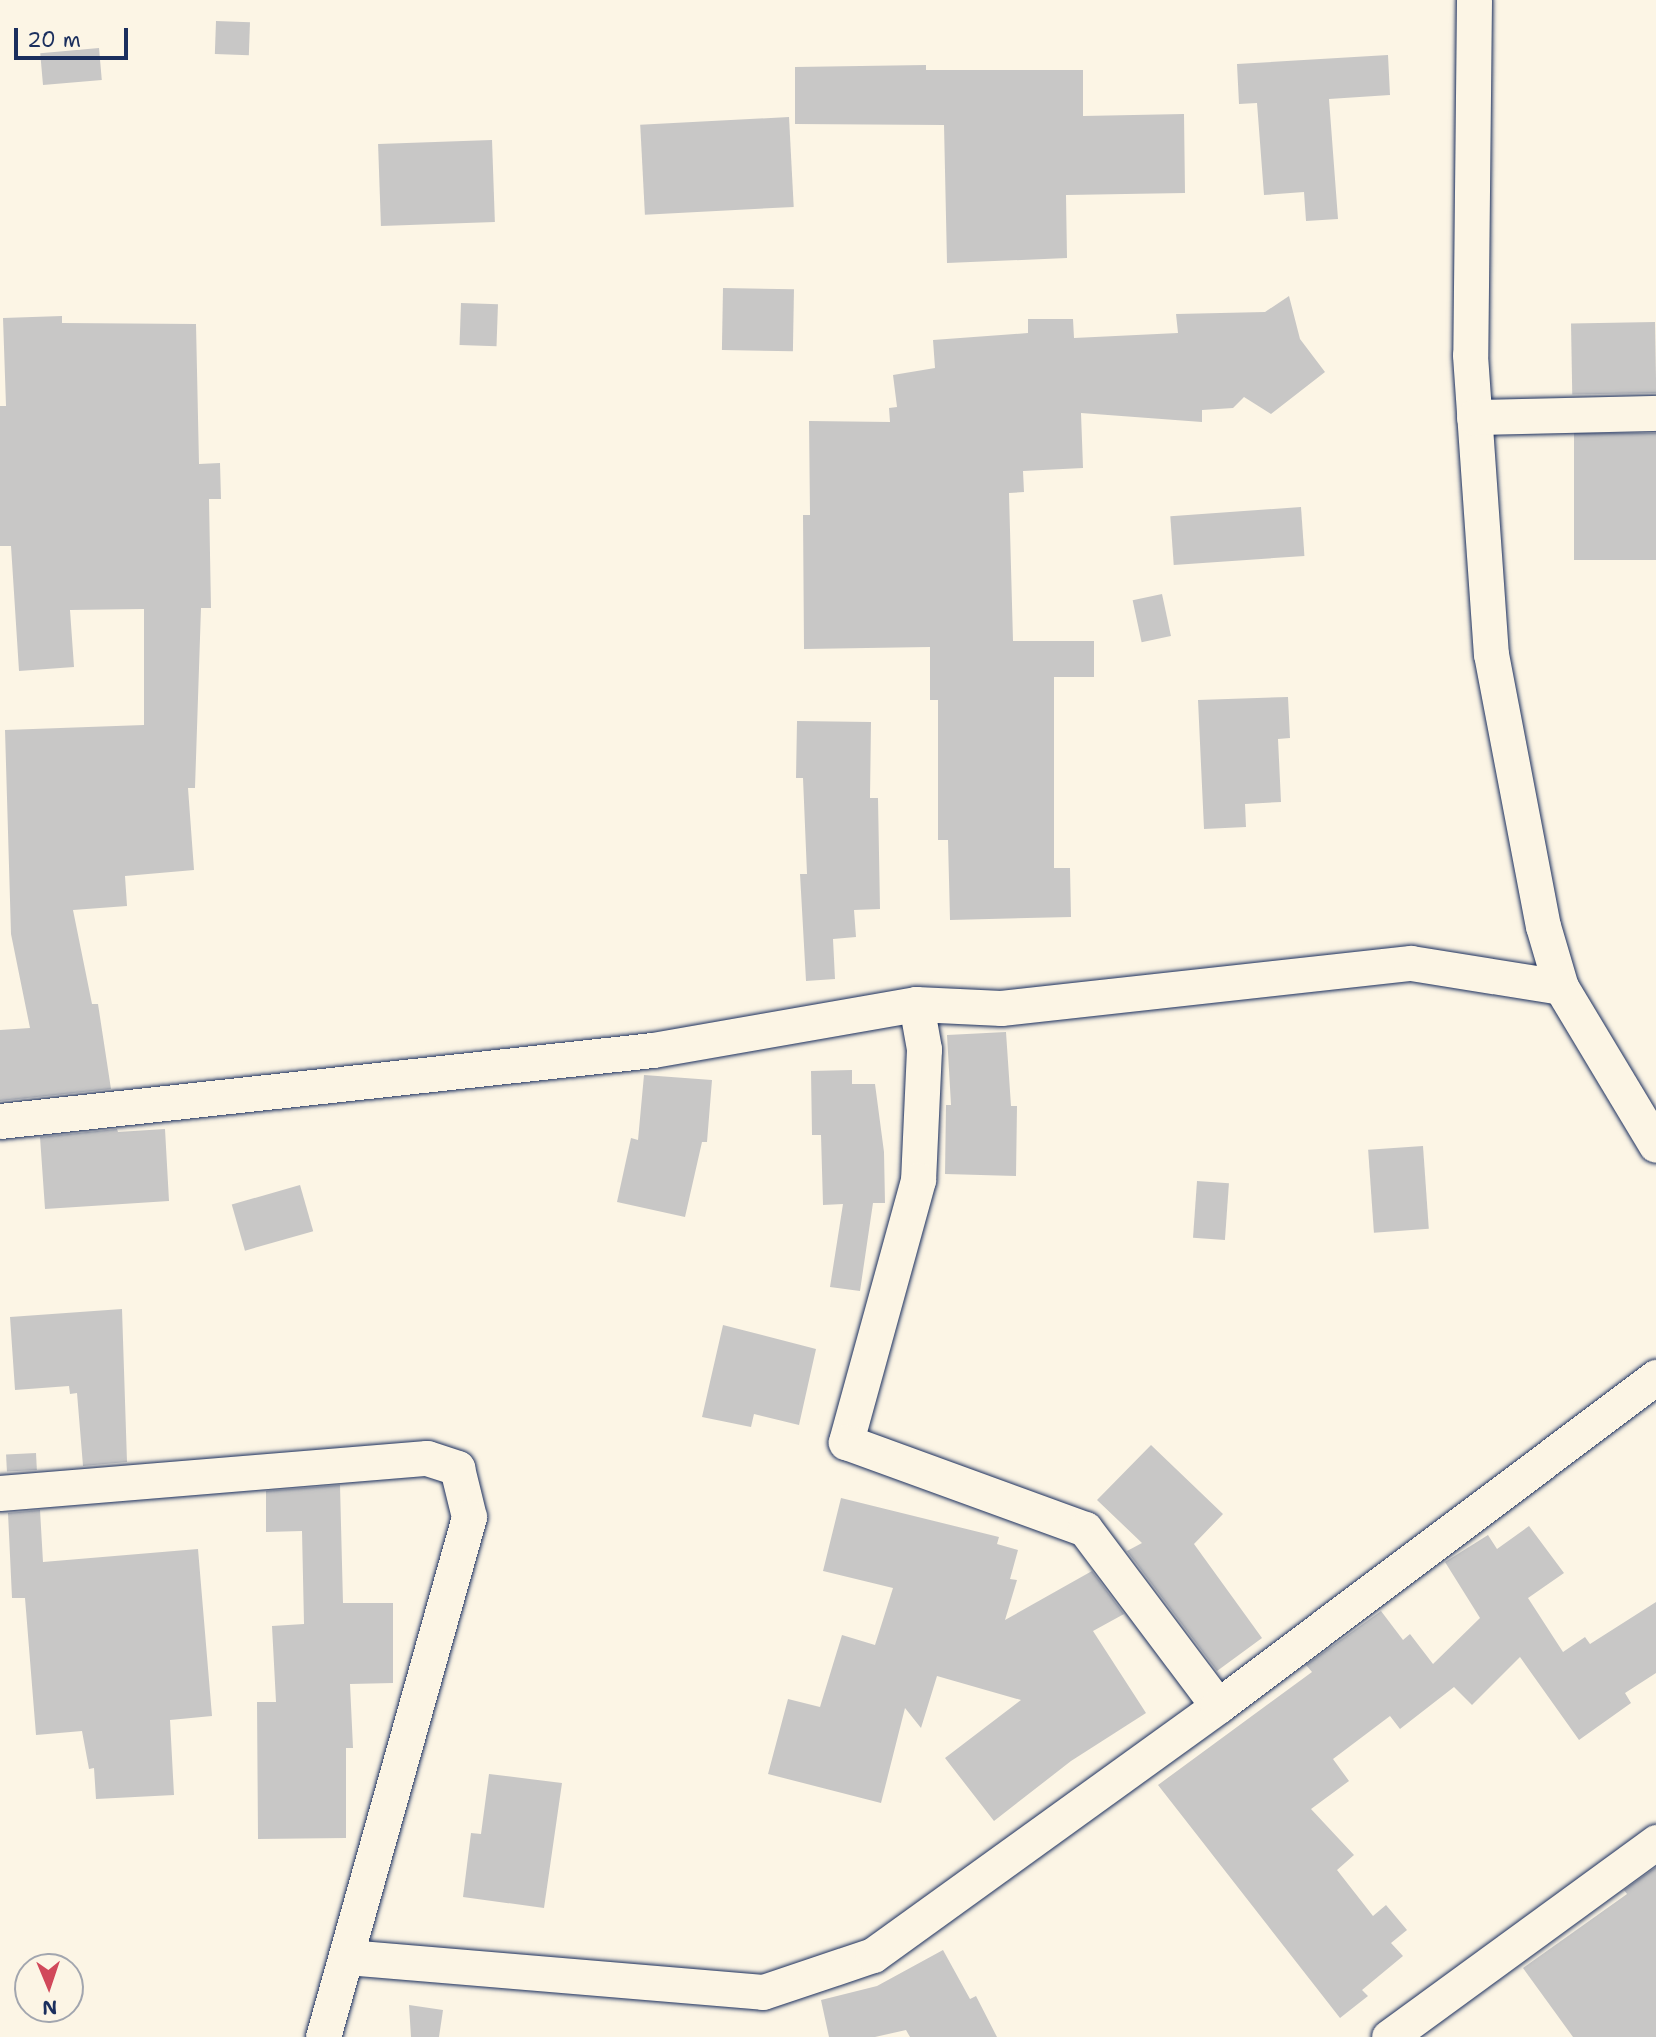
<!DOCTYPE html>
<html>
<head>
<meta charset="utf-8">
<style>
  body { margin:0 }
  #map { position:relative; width:1656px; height:2037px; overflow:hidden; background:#fcf5e5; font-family:"Shantell Sans",sans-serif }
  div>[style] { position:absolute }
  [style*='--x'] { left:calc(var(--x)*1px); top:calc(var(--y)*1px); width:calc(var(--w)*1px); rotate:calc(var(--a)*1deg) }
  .building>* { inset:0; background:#c8c7c6; transform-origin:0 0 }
  .roads { filter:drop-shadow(0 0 2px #1b2f5e) drop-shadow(0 0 2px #1b2f5e) }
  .street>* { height:35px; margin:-17.5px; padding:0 17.5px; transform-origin:17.5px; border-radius:17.5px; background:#fcf5e5 }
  span { translate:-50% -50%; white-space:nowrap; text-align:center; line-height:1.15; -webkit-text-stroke:5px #fcf5e5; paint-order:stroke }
  .north { position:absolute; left:14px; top:1953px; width:70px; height:70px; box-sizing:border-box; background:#fcf5e5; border:2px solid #a2a6af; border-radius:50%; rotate:178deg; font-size:19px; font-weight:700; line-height:28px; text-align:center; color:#1b2f5e }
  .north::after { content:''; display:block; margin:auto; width:24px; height:32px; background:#d1495b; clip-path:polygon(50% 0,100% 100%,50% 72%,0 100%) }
  .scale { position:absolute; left:14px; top:28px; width:114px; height:32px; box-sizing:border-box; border:4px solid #1b2f5e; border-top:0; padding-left:9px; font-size:21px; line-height:24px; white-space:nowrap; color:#1b2f5e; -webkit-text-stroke:5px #fcf5e5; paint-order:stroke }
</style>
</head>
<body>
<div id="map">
  <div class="building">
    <div style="left:216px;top:21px;width:34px;height:33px;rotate:2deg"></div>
    <div style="left:99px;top:48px;width:32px;height:59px;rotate:85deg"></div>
    <div style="clip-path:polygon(1388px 55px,1390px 95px,1329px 99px,1338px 219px,1306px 221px,1304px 192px,1264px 195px,1257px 103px,1239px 104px,1237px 64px)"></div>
    <div style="clip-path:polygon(926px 65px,926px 70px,1083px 70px,1083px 116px,1184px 114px,1185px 193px,1066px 195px,1067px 258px,947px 263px,944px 125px,795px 124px,795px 67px)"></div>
    <div style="left:789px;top:117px;width:90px;height:149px;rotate:87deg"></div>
    <div style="left:492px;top:140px;width:82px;height:114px;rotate:88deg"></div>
    <div style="left:723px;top:288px;width:71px;height:62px;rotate:1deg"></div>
    <div style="clip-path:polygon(1289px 296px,1300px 339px,1325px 372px,1271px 414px,1244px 397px,1233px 408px,1202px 410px,1202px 422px,1081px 413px,1083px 468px,1023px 471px,1024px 492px,1009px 493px,1013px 641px,1094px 641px,1094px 677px,1054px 677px,1054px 868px,1070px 868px,1071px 917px,950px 920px,948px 840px,938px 840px,938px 700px,930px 700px,930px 647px,804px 649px,803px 515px,810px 515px,809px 421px,890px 422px,889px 408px,897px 407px,893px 375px,935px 368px,933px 340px,1028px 333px,1028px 319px,1073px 319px,1074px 338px,1178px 333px,1176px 314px,1265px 312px)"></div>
    <div style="left:461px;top:303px;width:37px;height:42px;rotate:2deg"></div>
    <div style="clip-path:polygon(62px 316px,62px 323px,196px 324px,199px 464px,220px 463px,221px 499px,209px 499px,211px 608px,201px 608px,195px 788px,188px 788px,194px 870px,125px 876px,127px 906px,73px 910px,92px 1004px,98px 1004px,111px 1089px,0 1101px,0 1030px,30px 1028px,11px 934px,5px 730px,144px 725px,144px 609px,70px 610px,74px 667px,19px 671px,11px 546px,0 546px,0 406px,6px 406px,3px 318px)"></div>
    <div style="left:1655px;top:322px;width:71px;height:84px;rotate:89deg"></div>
    <div style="left:1656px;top:433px;width:127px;height:82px;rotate:90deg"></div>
    <div style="left:1301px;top:507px;width:49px;height:131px;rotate:86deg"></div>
    <div style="left:1162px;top:594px;width:43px;height:30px;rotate:78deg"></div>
    <div style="clip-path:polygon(1288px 697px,1290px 738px,1278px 739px,1281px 802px,1245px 804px,1246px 827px,1204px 829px,1198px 700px)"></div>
    <div style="clip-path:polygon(797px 721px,871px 722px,870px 798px,878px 798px,880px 909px,854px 910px,856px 937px,833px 939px,835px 979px,806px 981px,800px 874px,807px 874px,803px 778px,796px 778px)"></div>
    <div style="clip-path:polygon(1006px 1032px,1011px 1106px,1017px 1106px,1016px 1176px,945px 1174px,946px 1105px,951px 1105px,947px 1035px)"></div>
    <div style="clip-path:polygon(852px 1070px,852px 1084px,875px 1084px,884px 1152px,885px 1203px,873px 1203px,860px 1291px,830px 1287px,843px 1204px,823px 1205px,821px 1135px,812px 1135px,811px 1071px)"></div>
    <div style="clip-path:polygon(644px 1075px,712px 1080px,707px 1142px,702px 1142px,685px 1217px,617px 1202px,631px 1138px,638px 1140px)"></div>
    <div style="clip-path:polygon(117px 1129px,118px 1132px,165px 1129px,169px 1201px,45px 1209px,40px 1137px)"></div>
    <div style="left:1423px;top:1146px;width:83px;height:55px;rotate:86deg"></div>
    <div style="left:1197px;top:1181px;width:32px;height:57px;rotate:4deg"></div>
    <div style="left:300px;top:1185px;width:48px;height:71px;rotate:74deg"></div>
    <div style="clip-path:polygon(122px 1309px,127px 1462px,83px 1466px,77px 1393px,70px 1394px,69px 1386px,15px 1390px,10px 1317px)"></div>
    <div style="clip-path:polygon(723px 1325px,816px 1349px,799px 1425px,754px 1414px,751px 1427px,702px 1417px)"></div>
    <div style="clip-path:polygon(1151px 1445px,1223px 1514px,1194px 1544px,1262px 1638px,1217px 1671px,1127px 1551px,1142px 1543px,1097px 1500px)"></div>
    <div style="left:36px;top:1453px;width:17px;height:30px;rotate:87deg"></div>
    <div style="clip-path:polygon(340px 1485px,343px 1603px,393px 1603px,393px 1683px,350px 1684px,353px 1748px,346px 1748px,346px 1838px,258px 1839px,257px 1702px,276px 1702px,272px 1626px,304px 1624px,302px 1531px,266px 1532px,266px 1491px)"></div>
    <div style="clip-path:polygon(841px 1498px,999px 1537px,997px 1544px,1018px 1550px,1010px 1579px,1017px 1580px,1005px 1620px,1092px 1571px,1124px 1614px,1093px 1631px,1146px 1713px,1071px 1761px,994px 1821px,945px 1758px,1021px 1700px,937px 1676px,921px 1728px,905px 1708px,881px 1803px,768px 1774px,788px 1699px,820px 1707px,842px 1635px,875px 1645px,893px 1588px,823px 1571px)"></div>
    <div style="clip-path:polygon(40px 1510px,43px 1562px,198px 1549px,212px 1716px,170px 1720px,174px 1795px,96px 1799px,94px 1768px,89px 1769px,82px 1731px,36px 1735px,25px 1598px,12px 1598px,8px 1513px)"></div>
    <div style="clip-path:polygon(1529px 1526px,1564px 1573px,1528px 1598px,1563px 1652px,1585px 1637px,1590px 1644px,1656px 1602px,1656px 1673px,1625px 1693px,1631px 1703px,1579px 1740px,1520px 1657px,1472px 1705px,1454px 1687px,1400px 1729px,1390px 1716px,1333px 1759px,1349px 1781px,1311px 1809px,1354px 1855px,1337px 1870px,1373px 1916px,1386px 1905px,1407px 1930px,1391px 1943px,1403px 1956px,1362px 1990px,1368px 1996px,1340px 2018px,1158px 1785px,1312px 1672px,1306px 1665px,1381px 1611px,1403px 1640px,1410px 1634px,1433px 1664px,1480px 1618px,1445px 1562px,1488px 1535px,1497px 1549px)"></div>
    <div style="clip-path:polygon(489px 1774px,562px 1783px,544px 1908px,463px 1897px,471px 1833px,481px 1834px)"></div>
    <div style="clip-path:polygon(1656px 1867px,1656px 2037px,1573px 2037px,1523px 1968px,1627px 1894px,1624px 1890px)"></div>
    <div style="clip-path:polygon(943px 1950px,970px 1999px,976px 1996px,997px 2037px,910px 2037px,906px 2030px,875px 2037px,829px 2037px,821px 2000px,877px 1986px)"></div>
    <div style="clip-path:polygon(409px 2005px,443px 2010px,439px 2037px,411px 2037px)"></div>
  </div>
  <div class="roads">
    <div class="street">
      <div style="--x:1474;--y:0;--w:355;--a:90.6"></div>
      <div style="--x:1470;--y:355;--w:300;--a:86"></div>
      <div style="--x:1491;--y:654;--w:277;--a:79.2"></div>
      <div style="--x:1543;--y:926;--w:64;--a:73.6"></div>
      <div style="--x:1561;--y:987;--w:184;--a:59"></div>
      <div style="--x:1474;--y:417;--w:182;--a:-1.3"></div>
      <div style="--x:916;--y:1004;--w:46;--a:79.9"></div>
      <div style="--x:924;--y:1049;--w:131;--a:92.6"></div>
      <div style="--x:918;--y:1180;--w:272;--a:105.4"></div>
      <div style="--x:846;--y:1442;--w:254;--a:20"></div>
      <div style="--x:1085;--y:1529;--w:221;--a:53.1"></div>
      <div style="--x:0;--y:1121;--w:657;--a:-6.21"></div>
      <div style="--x:653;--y:1050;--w:267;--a:-9.9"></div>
      <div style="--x:916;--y:1004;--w:85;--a:2.7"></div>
      <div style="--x:1001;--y:1008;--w:412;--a:-6.3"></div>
      <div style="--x:1411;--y:963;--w:152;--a:9.1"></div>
      <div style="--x:0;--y:1493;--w:428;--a:-4.7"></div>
      <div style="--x:427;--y:1458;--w:32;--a:18"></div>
      <div style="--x:457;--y:1468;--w:50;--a:76.2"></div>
      <div style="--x:469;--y:1517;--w:540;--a:105.68"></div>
      <div style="--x:347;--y:1957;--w:417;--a:4.8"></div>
      <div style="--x:763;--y:1992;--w:116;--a:-18.6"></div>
      <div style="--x:873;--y:1955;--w:425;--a:-35.8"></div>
      <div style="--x:1218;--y:1706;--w:548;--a:-36.91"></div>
      <div style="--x:1389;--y:2037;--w:331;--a:-36.1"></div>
    </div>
  </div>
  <div class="north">N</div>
  <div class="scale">20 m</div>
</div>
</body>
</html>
